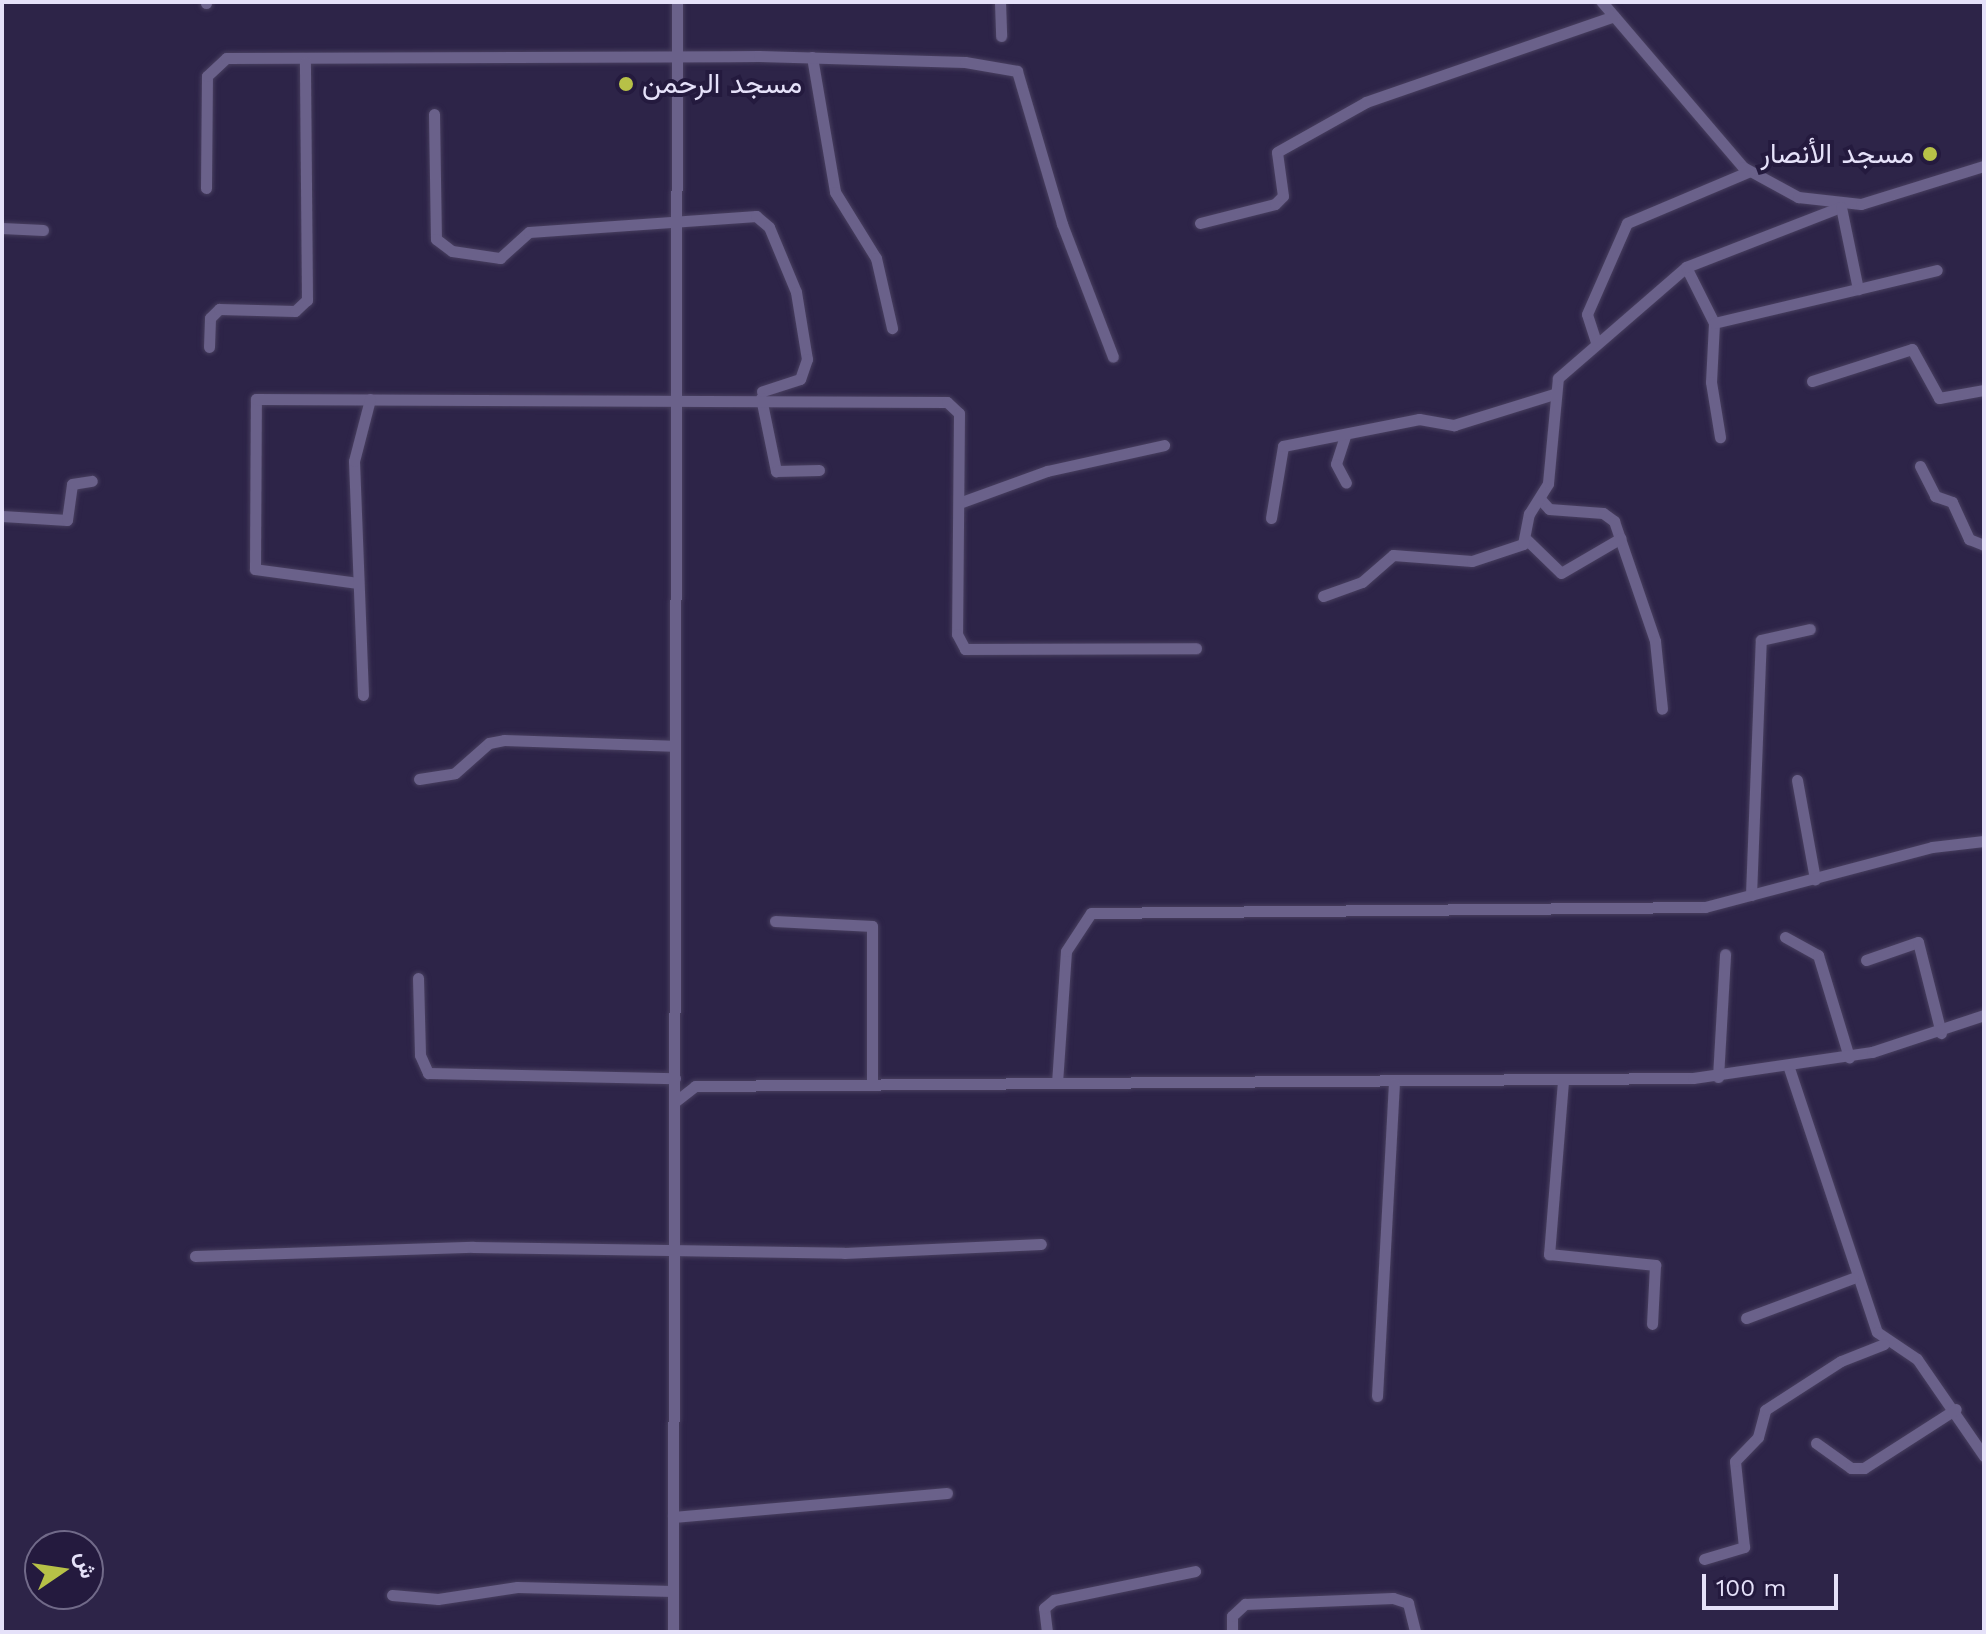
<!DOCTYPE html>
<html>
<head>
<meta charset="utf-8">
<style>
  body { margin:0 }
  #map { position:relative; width:1986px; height:1634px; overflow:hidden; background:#2d2448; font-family:"Work Sans",Vazirmatn,sans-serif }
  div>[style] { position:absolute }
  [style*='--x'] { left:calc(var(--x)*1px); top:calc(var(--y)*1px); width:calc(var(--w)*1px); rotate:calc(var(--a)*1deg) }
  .roads { filter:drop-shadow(0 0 2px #483f5f) drop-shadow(0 0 2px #483f5f) }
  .minor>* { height:11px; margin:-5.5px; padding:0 5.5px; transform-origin:5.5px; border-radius:5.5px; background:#6a618a }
  .dots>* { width:22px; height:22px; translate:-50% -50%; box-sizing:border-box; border:4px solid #241a3e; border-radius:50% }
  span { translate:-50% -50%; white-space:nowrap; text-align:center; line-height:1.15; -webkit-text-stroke:8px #241a3e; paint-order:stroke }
  .poi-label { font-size:28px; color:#e5e1f9 }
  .left { translate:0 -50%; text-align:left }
  .right { translate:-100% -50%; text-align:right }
  .frame { position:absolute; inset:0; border:4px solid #e5e1f9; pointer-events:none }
  .north { position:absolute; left:24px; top:1530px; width:80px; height:80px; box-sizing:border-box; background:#241a3e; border:2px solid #716a89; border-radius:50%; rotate:77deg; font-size:22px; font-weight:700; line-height:32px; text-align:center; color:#e5e1f9 }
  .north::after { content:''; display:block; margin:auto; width:28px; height:36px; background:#b7c147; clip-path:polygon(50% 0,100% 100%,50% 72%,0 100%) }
  .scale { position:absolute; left:1702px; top:1574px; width:136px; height:36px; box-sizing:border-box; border:4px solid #e5e1f9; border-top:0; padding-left:10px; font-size:24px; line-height:28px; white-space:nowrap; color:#e5e1f9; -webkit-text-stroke:6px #241a3e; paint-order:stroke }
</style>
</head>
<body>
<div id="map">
  <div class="roads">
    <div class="minor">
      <div style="--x:1000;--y:2;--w:34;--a:88"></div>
      <div style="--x:1602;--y:2;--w:217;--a:49.5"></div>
      <div style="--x:1743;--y:167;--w:63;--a:28.6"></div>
      <div style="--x:1798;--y:197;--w:63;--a:6.3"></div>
      <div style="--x:1861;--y:204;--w:129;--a:-17.2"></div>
      <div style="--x:206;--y:3;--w:1;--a:-90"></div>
      <div style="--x:812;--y:57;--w:137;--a:80.3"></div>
      <div style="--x:835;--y:192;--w:78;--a:58.2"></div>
      <div style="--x:876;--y:258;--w:72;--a:77.1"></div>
      <div style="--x:434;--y:114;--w:125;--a:89.1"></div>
      <div style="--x:436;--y:239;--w:20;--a:37"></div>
      <div style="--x:452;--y:251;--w:49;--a:8.3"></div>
      <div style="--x:500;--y:258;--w:39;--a:-42"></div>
      <div style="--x:529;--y:232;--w:228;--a:-4"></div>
      <div style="--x:756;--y:216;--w:17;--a:40"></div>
      <div style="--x:769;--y:227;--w:70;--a:67.4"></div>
      <div style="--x:796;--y:292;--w:68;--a:80.7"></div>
      <div style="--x:807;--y:359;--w:21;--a:109"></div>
      <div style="--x:800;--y:379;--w:40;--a:162"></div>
      <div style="--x:206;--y:188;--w:112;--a:-89.5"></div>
      <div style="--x:207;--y:76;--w:26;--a:-43"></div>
      <div style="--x:226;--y:58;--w:533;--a:-0.21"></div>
      <div style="--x:759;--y:56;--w:206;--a:1.7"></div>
      <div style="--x:965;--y:62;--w:53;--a:9.8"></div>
      <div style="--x:1017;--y:71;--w:159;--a:73.6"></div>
      <div style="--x:1062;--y:224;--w:142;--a:69"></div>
      <div style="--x:1200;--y:223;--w:77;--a:-14.2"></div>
      <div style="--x:1275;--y:204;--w:11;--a:-45"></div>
      <div style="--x:1283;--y:196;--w:44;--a:-97.8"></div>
      <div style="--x:1277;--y:152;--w:102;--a:-29.3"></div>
      <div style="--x:1366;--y:102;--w:262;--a:-19.1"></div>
      <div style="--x:2;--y:228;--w:41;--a:2.8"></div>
      <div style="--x:1686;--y:267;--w:63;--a:63.4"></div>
      <div style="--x:1714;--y:323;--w:59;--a:92.9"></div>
      <div style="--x:1711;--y:382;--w:56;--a:80.7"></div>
      <div style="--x:1714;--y:323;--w:148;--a:-13.3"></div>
      <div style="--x:1596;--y:342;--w:29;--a:-108"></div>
      <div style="--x:1587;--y:314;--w:99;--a:-66.3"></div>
      <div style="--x:1627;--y:223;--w:131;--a:-22.9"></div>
      <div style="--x:209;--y:347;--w:29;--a:-88"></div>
      <div style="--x:210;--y:318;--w:13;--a:-45"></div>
      <div style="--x:219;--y:309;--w:76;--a:1.5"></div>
      <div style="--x:295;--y:311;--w:16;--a:-43"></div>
      <div style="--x:307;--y:300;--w:238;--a:-90.5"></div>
      <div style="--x:1812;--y:381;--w:105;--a:-17.7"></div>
      <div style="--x:1912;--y:349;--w:56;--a:61.1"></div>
      <div style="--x:1939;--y:398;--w:46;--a:-10.1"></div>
      <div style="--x:761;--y:398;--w:75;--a:78.4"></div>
      <div style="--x:776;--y:471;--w:43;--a:-1.3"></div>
      <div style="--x:1345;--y:436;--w:29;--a:108"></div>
      <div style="--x:1336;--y:464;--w:21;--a:62"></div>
      <div style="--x:1920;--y:466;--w:34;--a:63"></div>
      <div style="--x:1935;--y:496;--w:18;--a:19"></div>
      <div style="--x:1952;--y:502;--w:41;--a:65.3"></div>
      <div style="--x:1969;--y:539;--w:16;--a:22"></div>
      <div style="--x:1541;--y:500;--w:12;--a:48"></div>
      <div style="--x:1549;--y:509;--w:54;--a:4.2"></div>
      <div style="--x:1603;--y:513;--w:14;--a:36"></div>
      <div style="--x:1614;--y:521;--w:127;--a:71.1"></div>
      <div style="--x:1655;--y:641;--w:68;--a:84.1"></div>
      <div style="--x:959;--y:503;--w:94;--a:-20"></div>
      <div style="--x:1047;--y:471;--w:120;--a:-12.5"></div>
      <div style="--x:2;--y:516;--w:65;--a:3.5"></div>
      <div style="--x:67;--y:520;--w:36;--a:-82"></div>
      <div style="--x:72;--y:484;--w:20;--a:-9"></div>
      <div style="--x:1271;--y:518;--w:73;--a:-80.5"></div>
      <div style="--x:1283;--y:446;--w:139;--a:-11.2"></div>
      <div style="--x:1419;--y:419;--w:36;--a:10"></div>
      <div style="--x:1454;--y:425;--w:105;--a:-17.2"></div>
      <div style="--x:1527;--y:540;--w:47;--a:44.1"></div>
      <div style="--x:1561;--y:573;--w:69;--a:-30.3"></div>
      <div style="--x:358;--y:583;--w:104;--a:-172.3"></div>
      <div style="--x:255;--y:569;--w:170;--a:-89.7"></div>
      <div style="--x:256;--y:399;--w:691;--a:0.25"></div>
      <div style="--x:947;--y:402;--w:16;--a:43"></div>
      <div style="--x:959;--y:413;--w:221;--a:90.5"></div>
      <div style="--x:957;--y:634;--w:17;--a:62"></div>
      <div style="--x:965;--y:649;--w:231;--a:-0.2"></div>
      <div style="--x:1323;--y:596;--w:41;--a:-19.7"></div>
      <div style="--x:1362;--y:582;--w:41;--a:-41.1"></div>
      <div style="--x:1393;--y:555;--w:79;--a:4.3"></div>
      <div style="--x:1472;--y:561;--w:54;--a:-18.4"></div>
      <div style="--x:1523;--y:544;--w:31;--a:-79"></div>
      <div style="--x:1529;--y:514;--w:36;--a:-58"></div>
      <div style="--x:1548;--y:483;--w:105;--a:-84.6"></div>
      <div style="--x:1558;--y:378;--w:169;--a:-40.9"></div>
      <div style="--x:1686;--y:267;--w:166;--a:-21.2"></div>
      <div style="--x:1841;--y:207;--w:84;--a:78.3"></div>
      <div style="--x:1858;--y:289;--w:81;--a:-13.5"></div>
      <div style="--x:363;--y:695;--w:234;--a:-92.2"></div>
      <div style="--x:354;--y:461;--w:64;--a:-75.5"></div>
      <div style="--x:419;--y:779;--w:36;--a:-9"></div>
      <div style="--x:455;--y:773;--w:45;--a:-41.4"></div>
      <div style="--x:489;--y:743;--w:15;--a:-11"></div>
      <div style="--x:504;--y:740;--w:168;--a:2"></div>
      <div style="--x:1797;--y:780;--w:101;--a:79.7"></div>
      <div style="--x:1751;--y:895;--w:255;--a:-87.8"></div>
      <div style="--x:1761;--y:640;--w:50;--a:-12.7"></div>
      <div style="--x:775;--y:921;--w:97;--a:3"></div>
      <div style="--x:872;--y:926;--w:157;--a:90"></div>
      <div style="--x:1785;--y:937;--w:38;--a:29"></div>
      <div style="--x:1818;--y:955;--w:107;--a:73.1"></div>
      <div style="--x:1866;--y:960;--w:55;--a:-19.1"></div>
      <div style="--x:1918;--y:942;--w:94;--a:75.8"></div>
      <div style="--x:418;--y:978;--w:77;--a:88.5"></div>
      <div style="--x:420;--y:1055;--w:20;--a:66"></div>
      <div style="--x:428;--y:1073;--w:247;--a:1.2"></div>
      <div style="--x:1789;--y:1068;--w:278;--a:71.6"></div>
      <div style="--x:1877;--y:1332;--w:48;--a:34"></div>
      <div style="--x:1917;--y:1359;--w:118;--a:55.4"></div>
      <div style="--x:1718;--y:1077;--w:123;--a:-86.7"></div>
      <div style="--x:1563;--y:1081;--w:174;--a:94.6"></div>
      <div style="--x:1549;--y:1254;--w:107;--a:5.9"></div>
      <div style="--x:1655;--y:1265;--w:59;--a:92.9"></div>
      <div style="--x:1057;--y:1083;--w:132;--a:-86.1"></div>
      <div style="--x:1066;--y:951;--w:45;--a:-56.7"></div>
      <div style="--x:1091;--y:913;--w:614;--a:-0.56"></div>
      <div style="--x:1705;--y:907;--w:235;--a:-14.8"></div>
      <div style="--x:1932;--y:847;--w:52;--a:-6.6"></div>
      <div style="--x:676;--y:1101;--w:24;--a:-38"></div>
      <div style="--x:695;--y:1086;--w:998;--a:-0.46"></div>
      <div style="--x:1693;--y:1078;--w:181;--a:-8.3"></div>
      <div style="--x:1872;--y:1052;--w:118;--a:-18.3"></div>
      <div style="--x:195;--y:1256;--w:278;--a:-1.9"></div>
      <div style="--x:473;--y:1247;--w:371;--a:0.9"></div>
      <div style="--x:844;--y:1253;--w:197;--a:-2.6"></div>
      <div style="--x:1746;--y:1318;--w:114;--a:-20.5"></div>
      <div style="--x:1377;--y:1396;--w:313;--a:-86.9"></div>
      <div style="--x:1816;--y:1443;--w:43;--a:35.5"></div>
      <div style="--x:1851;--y:1468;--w:13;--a:0"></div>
      <div style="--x:1864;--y:1468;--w:109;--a:-32.7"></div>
      <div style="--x:673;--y:1517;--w:275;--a:-5"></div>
      <div style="--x:1704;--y:1559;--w:42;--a:-16.7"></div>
      <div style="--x:1744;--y:1547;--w:86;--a:-96"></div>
      <div style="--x:1735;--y:1461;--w:33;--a:-46"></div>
      <div style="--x:1758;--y:1437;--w:28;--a:-75"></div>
      <div style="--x:1765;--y:1410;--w:90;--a:-32.8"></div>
      <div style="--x:1841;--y:1361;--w:46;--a:-21.6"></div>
      <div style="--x:392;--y:1595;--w:46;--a:5"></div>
      <div style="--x:438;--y:1599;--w:80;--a:-8.6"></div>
      <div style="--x:517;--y:1587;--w:155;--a:1.5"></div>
      <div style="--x:673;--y:1632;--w:1630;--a:-89.86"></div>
      <div style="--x:1047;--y:1632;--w:24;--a:-97"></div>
      <div style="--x:1044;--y:1608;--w:13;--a:-39"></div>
      <div style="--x:1054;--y:1600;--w:144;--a:-11.6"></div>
      <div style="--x:1232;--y:1632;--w:16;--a:-90"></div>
      <div style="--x:1232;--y:1616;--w:18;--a:-43"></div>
      <div style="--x:1245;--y:1604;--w:148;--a:-2.3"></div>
      <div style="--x:1393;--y:1598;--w:16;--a:18"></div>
      <div style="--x:1408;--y:1603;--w:30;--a:76"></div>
    </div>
  </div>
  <div class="dots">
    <div style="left:626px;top:84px;background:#b7c147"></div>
    <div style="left:1930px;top:154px;background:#b7c147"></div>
  </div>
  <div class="poi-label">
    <span class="left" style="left:642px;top:84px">مسجد الرحمن</span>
    <span class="right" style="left:1914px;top:154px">مسجد الأنصار</span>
  </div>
  <div class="frame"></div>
  <div class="north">ش</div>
  <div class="scale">100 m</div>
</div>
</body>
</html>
